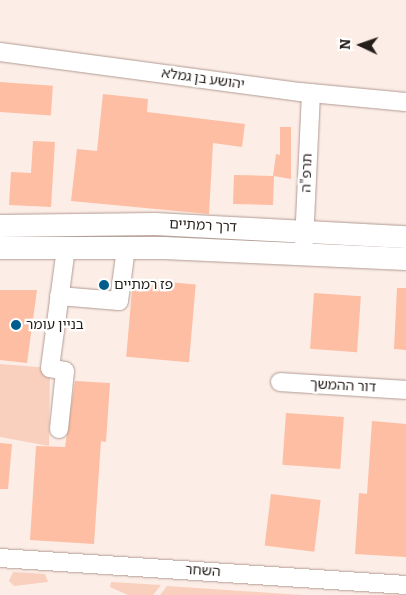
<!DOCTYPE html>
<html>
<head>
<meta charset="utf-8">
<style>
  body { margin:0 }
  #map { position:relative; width:406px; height:595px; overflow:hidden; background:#fcede7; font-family:Bitter,"Noto Sans Hebrew",serif }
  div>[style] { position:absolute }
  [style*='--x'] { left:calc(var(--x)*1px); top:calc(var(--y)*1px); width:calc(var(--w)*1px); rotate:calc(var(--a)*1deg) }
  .green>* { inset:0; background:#f9cfbe }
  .building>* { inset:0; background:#fdbea3; transform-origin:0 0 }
  .roads { filter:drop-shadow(0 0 1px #b19b92) drop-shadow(0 0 1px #b19b92) }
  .minor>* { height:18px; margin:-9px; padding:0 9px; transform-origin:9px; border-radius:9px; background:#fff }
  .major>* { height:22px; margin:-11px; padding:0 11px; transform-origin:11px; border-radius:11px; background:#fff }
  .dots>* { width:14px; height:14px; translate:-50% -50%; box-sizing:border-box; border:2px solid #fff; border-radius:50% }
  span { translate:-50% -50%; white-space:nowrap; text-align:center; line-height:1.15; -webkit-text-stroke:4.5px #fff; paint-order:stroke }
  .street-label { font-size:14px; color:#261e1a }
  .poi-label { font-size:14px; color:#261e1a }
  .left { translate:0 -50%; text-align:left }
  .north { position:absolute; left:336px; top:20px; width:50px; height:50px; -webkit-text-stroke:4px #fff; paint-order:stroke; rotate:273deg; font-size:14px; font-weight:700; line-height:20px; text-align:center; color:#261e1a }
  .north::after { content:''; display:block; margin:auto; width:18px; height:22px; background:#261e1a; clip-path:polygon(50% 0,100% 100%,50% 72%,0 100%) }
</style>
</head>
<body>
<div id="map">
  <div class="green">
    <div style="clip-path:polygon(0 364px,50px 368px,49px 446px,0 437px)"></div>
    <div style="clip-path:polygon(13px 572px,45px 574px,48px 582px,14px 586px,9px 581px)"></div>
    <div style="clip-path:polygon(111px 582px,161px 585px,153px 595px,128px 595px,110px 587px)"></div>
    <div style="clip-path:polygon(167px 586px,302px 595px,160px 595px)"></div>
  </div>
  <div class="building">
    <div style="left:0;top:82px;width:53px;height:30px;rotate:4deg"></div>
    <div style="clip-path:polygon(103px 94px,148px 99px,147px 112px,245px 124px,242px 147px,213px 143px,209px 214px,71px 201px,77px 149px,97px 151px)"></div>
    <div style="clip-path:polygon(280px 127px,291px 127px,291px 179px,274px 176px,273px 205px,233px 204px,234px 175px,273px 176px,276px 154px,280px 155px)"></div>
    <div style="clip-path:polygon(33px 141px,55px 142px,51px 207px,9px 205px,11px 172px,31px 173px)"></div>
    <div style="left:133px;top:279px;width:63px;height:78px;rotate:5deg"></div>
    <div style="clip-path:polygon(397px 288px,406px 288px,406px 350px,394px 349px)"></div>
    <div style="clip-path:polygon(0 290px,37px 290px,27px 363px,0 360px)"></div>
    <div style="left:314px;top:293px;width:47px;height:56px;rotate:4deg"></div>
    <div style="clip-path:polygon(75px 381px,110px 383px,106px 442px,101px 441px,94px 544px,30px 540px,36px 446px,65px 447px)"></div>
    <div style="left:286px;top:413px;width:58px;height:52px;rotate:4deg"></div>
    <div style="clip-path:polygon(372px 421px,406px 424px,406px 557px,355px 554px,359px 493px,367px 494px)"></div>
    <div style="clip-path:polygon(0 443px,12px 444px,8px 489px,0 489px)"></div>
    <div style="left:271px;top:494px;width:50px;height:52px;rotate:7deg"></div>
  </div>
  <div class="roads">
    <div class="minor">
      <div style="--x:0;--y:52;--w:303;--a:7.6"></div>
      <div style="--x:300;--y:92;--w:106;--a:5.4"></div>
      <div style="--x:304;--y:242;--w:149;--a:-87.3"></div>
      <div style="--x:59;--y:296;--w:60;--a:4.8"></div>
      <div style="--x:119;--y:301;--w:53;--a:-82.5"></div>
      <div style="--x:280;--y:382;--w:126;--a:3.6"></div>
      <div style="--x:59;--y:429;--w:58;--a:-84.1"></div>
      <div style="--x:65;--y:371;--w:15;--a:-169"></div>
      <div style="--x:50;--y:368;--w:121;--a:-82.4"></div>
      <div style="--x:0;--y:558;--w:407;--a:3.8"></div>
    </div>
    <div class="major">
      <div style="--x:0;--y:226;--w:155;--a:-0.7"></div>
      <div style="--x:155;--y:224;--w:251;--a:3"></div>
      <div style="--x:0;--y:248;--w:164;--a:0"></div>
      <div style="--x:164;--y:248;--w:242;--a:2.6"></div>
    </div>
  </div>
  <div class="dots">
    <div style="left:104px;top:285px;background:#005c8d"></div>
    <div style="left:16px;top:325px;background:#005c8d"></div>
  </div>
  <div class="street-label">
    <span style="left:203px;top:79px;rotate:8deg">יהושע בן גמלא</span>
    <span style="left:307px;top:173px;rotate:-88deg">תרפ"ה</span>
    <span style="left:203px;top:226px;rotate:3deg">דרך רמתיים</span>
    <span style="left:343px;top:386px;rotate:3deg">דור ההמשך</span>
    <span style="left:203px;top:571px;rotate:4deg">השחר</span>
  </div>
  <div class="poi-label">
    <span class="left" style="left:114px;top:285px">פז רמתיים</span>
    <span class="left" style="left:26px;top:325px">בניין עומר</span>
  </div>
  <div class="north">N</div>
</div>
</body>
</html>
